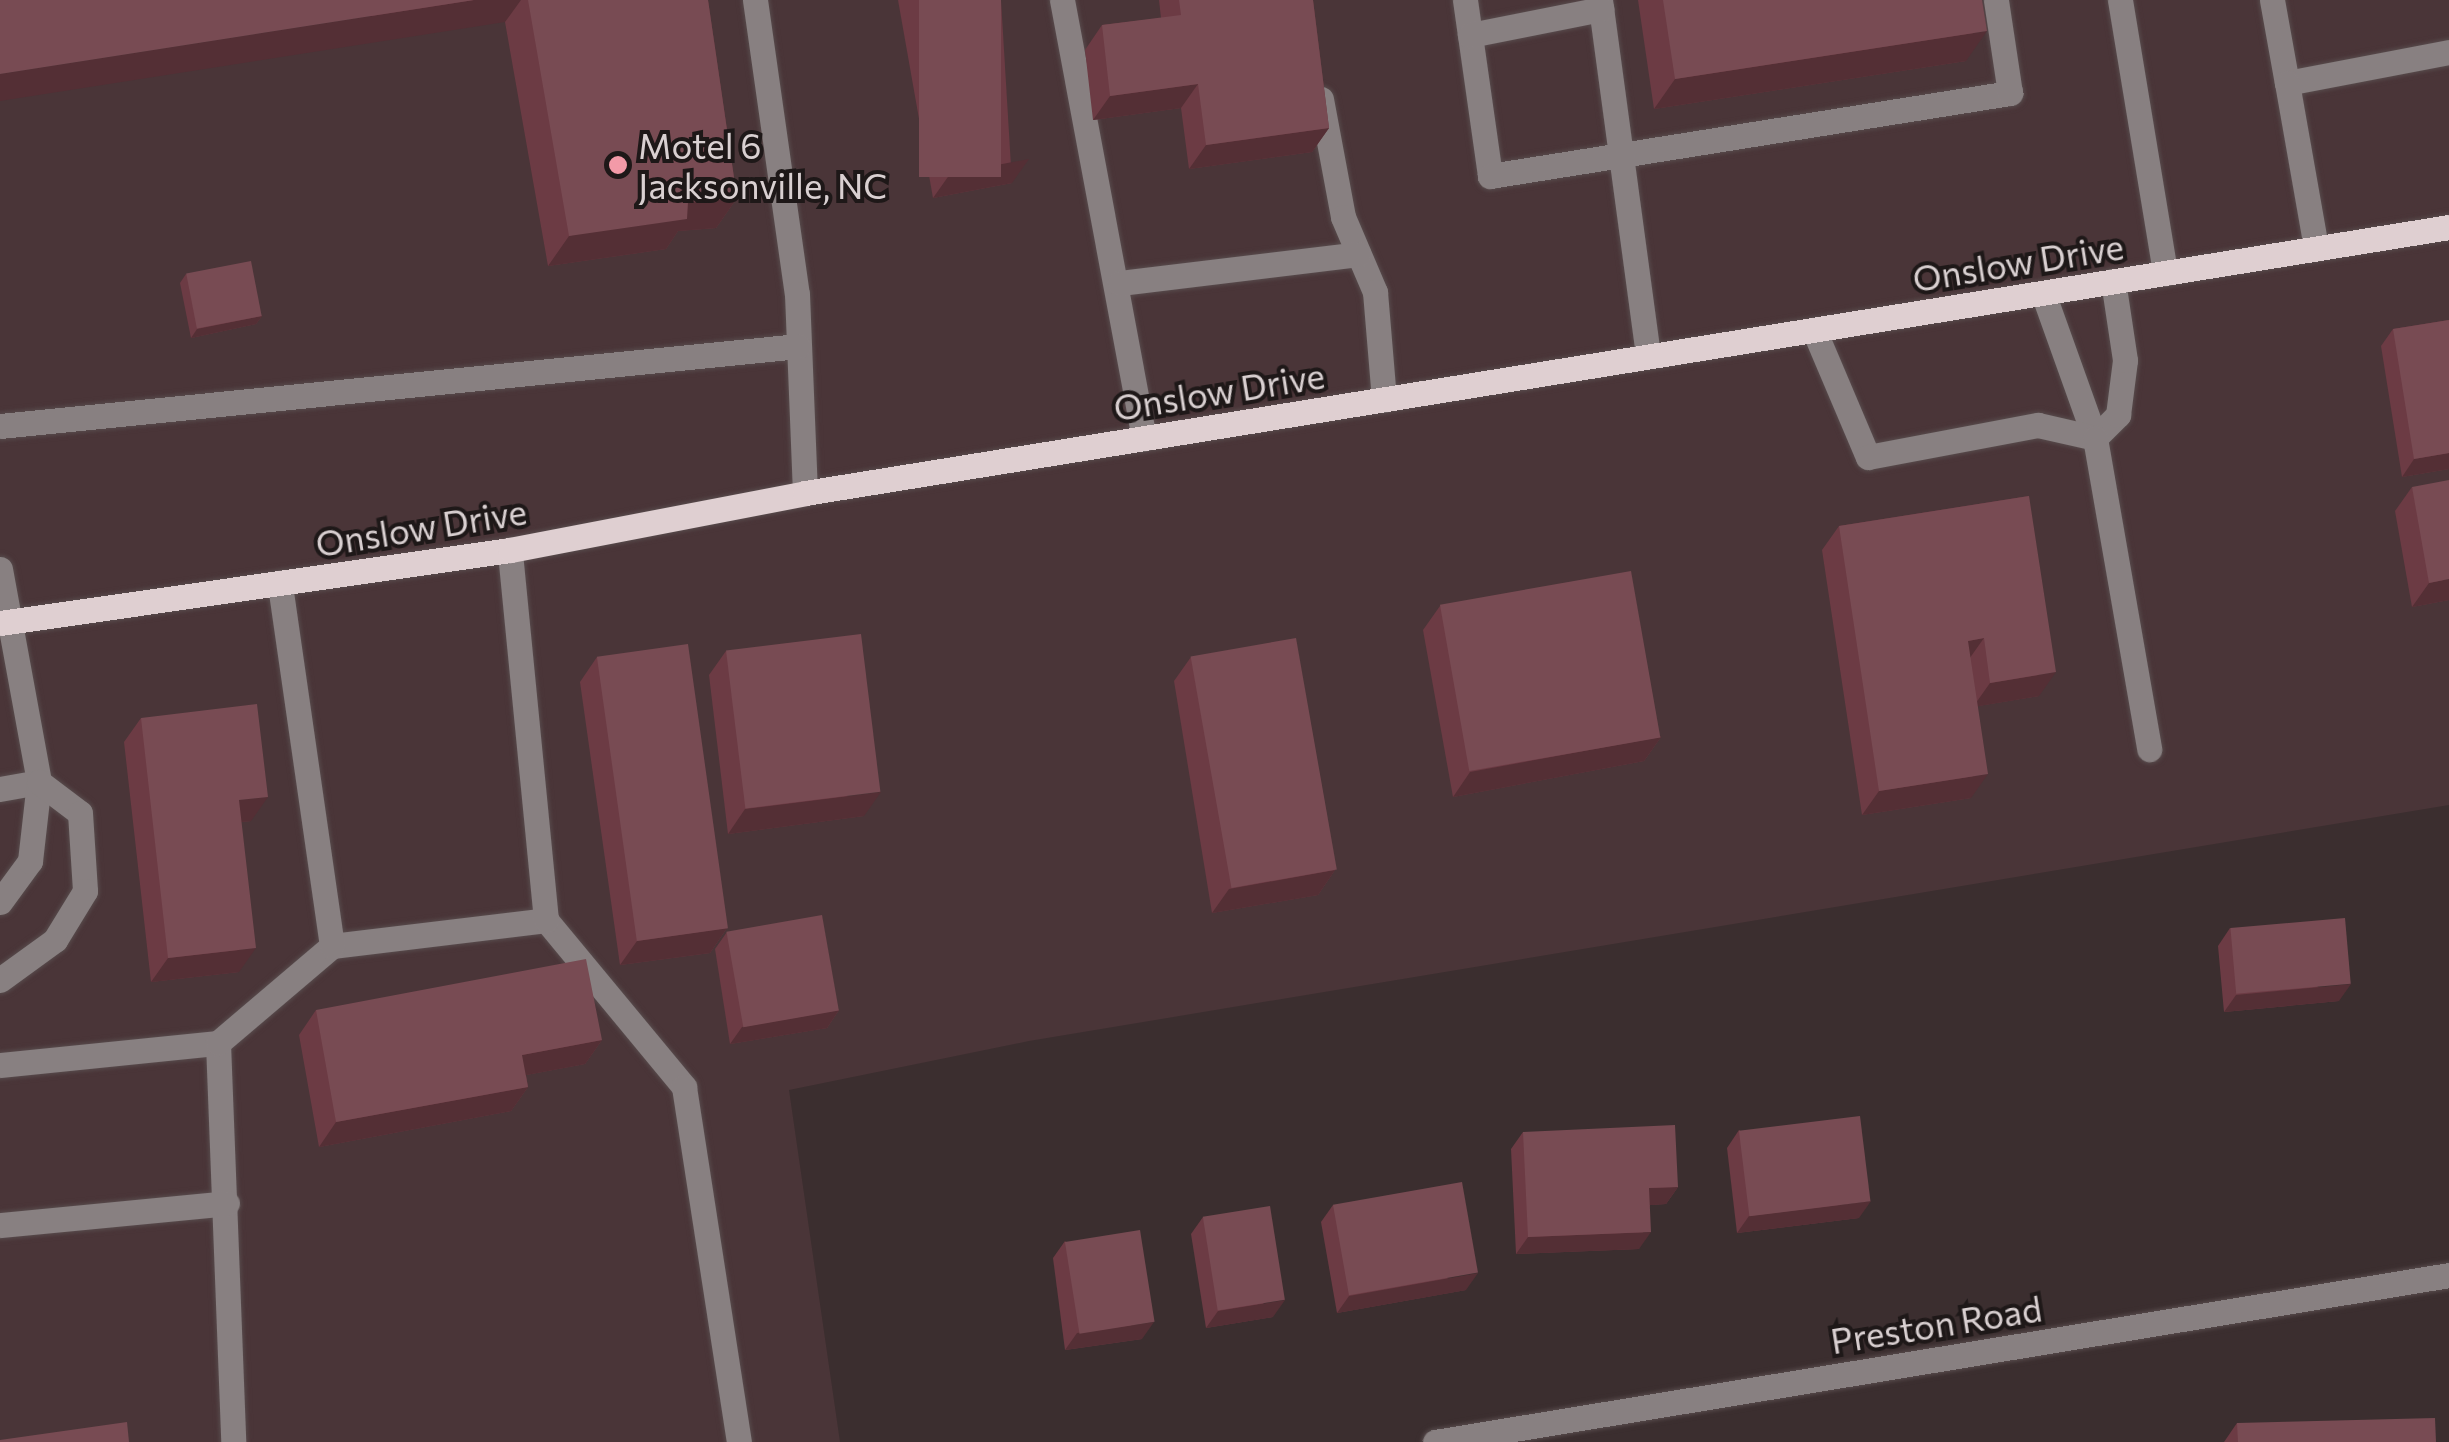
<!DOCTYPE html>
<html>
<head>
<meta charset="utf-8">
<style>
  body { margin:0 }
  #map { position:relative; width:2449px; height:1442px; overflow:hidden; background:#3b2e2f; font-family:Commissioner,sans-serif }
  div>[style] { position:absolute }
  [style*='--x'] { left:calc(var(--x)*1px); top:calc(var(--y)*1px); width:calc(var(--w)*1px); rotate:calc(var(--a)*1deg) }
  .built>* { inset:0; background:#4a3538 }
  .roads { filter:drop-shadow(0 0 2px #574b4c) drop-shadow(0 0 2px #574b4c) }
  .minor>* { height:25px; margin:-12.5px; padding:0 12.5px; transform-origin:12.5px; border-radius:12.5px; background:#888081 }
  .major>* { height:25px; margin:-12.5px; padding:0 12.5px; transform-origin:12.5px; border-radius:12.5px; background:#dfcfd1 }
  .wall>* { inset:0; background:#6c3b44 }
  .shaded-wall>* { inset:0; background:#542f35 }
  .building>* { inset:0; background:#784b53; transform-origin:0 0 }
  .dots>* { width:28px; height:28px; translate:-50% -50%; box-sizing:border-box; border:5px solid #1e1818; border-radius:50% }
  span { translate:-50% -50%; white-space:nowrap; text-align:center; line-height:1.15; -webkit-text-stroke:8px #1e1818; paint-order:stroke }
  .poi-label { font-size:35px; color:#d9d0d1 }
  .left { translate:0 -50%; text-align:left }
  .street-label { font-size:35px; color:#d9d0d1 }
</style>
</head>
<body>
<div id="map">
  <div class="built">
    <div style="clip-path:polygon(0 0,2449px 0,2449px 805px,1029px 1041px,789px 1090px,840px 1442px,0 1442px)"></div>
  </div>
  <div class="roads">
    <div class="minor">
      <div style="--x:755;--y:0;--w:297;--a:81.9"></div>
      <div style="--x:797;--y:294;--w:199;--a:87.7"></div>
      <div style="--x:1062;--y:0;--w:446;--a:79.4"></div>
      <div style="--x:1465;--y:0;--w:178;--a:81.9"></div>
      <div style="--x:1490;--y:176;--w:527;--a:-9.07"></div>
      <div style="--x:2010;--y:93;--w:94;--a:-98.6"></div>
      <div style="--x:1600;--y:0;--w:359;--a:82.3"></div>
      <div style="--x:2120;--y:0;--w:277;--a:80.6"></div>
      <div style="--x:2272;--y:0;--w:84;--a:79.8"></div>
      <div style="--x:2287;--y:83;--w:165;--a:-10.8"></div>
      <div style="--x:1470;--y:35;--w:134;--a:-11.2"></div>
      <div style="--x:2287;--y:83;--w:168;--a:80"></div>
      <div style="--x:1321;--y:99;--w:120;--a:79.4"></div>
      <div style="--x:1343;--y:217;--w:82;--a:66.9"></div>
      <div style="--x:1375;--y:292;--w:108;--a:85.2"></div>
      <div style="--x:1120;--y:283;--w:240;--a:-6.9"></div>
      <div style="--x:2043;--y:293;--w:154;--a:70.3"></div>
      <div style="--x:2095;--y:438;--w:33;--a:-45"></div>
      <div style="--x:2118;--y:415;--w:55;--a:-82.7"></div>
      <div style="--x:2125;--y:360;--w:80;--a:-98.6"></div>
      <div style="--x:1814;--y:330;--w:138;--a:67"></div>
      <div style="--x:1868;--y:457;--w:173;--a:-10.7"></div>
      <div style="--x:2038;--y:425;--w:58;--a:12.8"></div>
      <div style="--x:2095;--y:438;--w:316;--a:80.1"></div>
      <div style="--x:0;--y:426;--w:802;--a:-5.72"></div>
      <div style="--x:0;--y:569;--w:217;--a:79.6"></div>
      <div style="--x:39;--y:782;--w:40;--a:170"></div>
      <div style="--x:0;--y:902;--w:51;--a:-53.8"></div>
      <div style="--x:30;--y:861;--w:80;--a:-83.5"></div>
      <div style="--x:39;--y:782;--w:51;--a:37.1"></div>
      <div style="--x:80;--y:813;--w:78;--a:86.3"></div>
      <div style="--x:85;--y:891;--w:57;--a:121.5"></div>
      <div style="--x:55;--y:940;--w:68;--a:144"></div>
      <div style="--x:546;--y:920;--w:217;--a:50.4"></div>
      <div style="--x:684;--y:1087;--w:359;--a:81.2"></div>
      <div style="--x:332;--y:946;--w:216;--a:-6.9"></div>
      <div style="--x:546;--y:920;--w:372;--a:-95.6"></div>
      <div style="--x:218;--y:1043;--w:399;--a:87.8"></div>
      <div style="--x:0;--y:1065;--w:219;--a:-5.8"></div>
      <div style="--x:218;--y:1043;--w:150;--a:-40.4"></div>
      <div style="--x:332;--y:946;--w:367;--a:-98.2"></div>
      <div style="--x:0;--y:1225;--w:228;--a:-5.5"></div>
      <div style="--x:1435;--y:1442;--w:1028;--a:-9.35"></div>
    </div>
    <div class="major">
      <div style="--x:0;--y:623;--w:515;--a:-8.15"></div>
      <div style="--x:510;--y:550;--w:300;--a:-10.9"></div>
      <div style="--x:805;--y:493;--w:1665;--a:-9.19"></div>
    </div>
  </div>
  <div class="wall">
    <div style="clip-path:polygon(0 0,708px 0,737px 198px,716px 228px,678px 231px,666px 249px,548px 266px,505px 22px)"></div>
    <div style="clip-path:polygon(898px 0,1001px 0,1012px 183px,933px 198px)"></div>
    <div style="clip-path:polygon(1159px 0,1313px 0,1329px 128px,1312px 152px,1189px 169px,1181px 108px,1093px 120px,1085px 50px,1102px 25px,1161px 18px)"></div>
    <div style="clip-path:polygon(1638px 0,1982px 0,1966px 61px,1654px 109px)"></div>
    <div style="clip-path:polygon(186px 274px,262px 316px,256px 324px,191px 338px,180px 283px)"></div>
    <div style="clip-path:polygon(2449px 320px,2449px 469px,2402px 477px,2381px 346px,2393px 329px)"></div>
    <div style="clip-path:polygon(2412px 487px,2449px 600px,2412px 607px,2395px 511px)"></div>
    <div style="clip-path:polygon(2029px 496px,2039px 696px,1978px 706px,1971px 798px,1862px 815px,1822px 550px,1839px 526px)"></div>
    <div style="clip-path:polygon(1440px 606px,1661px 737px,1644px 761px,1453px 797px,1423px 630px)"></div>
    <div style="clip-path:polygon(726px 651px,864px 816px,728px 834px,709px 675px)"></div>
    <div style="clip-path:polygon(597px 657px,727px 928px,710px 953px,620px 965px,580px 682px)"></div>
    <div style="clip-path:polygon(1191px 657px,1335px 870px,1318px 895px,1212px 913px,1174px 681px)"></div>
    <div style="clip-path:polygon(141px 718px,251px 821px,241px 822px,239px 972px,151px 982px,124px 742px)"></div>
    <div style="clip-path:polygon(2230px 928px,2339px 1001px,2224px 1012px,2218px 946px)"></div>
    <div style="clip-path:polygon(727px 932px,839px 1010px,827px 1028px,730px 1044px,715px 949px)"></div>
    <div style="clip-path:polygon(316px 1010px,602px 1040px,585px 1064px,526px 1075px,528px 1087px,511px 1111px,319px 1147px,299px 1035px)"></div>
    <div style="clip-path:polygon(1739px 1130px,1859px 1218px,1737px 1233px,1727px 1148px)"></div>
    <div style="clip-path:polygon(1523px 1132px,1678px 1187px,1666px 1204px,1650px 1205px,1639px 1249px,1516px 1254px,1511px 1149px)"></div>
    <div style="clip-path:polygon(1333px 1205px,1466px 1290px,1337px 1313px,1321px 1222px)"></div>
    <div style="clip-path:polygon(1203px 1217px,1273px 1317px,1206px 1328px,1191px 1234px)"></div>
    <div style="clip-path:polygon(1065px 1241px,1142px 1339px,1065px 1350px,1053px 1258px)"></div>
    <div style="clip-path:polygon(2237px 1423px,2436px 1442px,2224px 1442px)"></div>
  </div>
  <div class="shaded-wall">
    <div style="clip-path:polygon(474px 0,521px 0,505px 22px,0 101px,0 74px)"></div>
    <div style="clip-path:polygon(1987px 31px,1966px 61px,1654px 109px,1675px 79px)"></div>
    <div style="clip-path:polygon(1198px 84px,1181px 108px,1093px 120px,1110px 96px)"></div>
    <div style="clip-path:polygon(1329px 128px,1312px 152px,1189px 169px,1206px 145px)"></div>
    <div style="clip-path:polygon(1029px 159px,1012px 183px,933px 198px,950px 174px)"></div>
    <div style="clip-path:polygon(737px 198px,716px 228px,678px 231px,666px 249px,548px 266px,569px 236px,688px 202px)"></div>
    <div style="clip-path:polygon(262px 316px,256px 324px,191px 338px,197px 329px)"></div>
    <div style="clip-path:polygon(2449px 453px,2449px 469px,2402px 477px,2414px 459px)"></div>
    <div style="clip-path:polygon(2449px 579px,2449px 600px,2412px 607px,2429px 583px)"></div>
    <div style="clip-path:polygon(1984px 638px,1967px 662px,1968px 641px)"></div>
    <div style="clip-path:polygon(2056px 672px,2039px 696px,1973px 707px,1990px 683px)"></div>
    <div style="clip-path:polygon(1661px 737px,1644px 761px,1453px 797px,1470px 772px)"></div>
    <div style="clip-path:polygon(1988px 774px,1971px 798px,1862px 815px,1879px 791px)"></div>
    <div style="clip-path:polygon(881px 792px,864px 816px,728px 834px,745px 809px)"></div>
    <div style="clip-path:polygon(268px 797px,251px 821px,222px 824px,239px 800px)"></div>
    <div style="clip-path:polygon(1335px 870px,1318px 895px,1212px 913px,1229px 889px)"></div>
    <div style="clip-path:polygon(727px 928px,710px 953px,620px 965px,637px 941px)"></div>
    <div style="clip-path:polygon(256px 948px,239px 972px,151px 982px,168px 958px)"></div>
    <div style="clip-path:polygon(2351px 984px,2339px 1001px,2224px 1012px,2236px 995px)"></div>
    <div style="clip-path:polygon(839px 1010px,827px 1028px,730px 1044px,742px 1027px)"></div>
    <div style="clip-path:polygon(602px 1040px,585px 1064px,505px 1079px,522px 1055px)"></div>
    <div style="clip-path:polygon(528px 1087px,511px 1111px,319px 1147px,336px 1122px)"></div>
    <div style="clip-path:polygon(1678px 1187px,1666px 1204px,1637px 1206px,1649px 1188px)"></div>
    <div style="clip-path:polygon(1871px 1201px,1859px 1218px,1737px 1233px,1749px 1216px)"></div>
    <div style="clip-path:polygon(1651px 1232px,1639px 1249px,1516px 1254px,1528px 1237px)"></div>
    <div style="clip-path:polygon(1478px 1273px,1466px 1290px,1337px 1313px,1349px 1296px)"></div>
    <div style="clip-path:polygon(1285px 1300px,1273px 1317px,1206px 1328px,1218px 1311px)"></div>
    <div style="clip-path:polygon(1154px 1322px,1142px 1339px,1065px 1350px,1077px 1333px)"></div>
  </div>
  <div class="building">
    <div style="clip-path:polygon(0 0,474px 0,0 74px)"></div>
    <div style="clip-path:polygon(528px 0,708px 0,737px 198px,688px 202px,687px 219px,569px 236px)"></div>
    <div style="left:919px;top:0;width:82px;height:177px"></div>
    <div style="clip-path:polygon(1179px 0,1313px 0,1329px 128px,1206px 145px,1198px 84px,1110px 96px,1102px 25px,1181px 15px)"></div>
    <div style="clip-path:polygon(1663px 0,1982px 0,1987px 31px,1675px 79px)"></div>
    <div style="left:251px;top:261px;width:56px;height:66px;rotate:79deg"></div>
    <div style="clip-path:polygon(2449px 320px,2449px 453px,2414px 459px,2393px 329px)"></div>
    <div style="clip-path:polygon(2449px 480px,2449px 579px,2429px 583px,2412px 487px)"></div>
    <div style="clip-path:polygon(2029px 496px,2056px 672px,1990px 683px,1984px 638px,1968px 641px,1988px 774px,1879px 791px,1839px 526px)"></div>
    <div style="left:1631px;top:571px;width:169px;height:194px;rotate:80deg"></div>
    <div style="left:861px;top:634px;width:159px;height:136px;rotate:83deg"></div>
    <div style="left:1296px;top:638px;width:235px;height:107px;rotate:80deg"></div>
    <div style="left:688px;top:644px;width:287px;height:92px;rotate:82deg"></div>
    <div style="clip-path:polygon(257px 704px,268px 797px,239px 800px,256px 948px,168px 958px,141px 718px)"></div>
    <div style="left:822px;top:915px;width:97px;height:97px;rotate:80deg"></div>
    <div style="left:2345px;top:918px;width:66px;height:115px;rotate:85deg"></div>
    <div style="clip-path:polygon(586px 959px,602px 1040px,522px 1055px,528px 1087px,336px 1122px,316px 1010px)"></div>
    <div style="left:1860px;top:1116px;width:86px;height:122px;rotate:83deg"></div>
    <div style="clip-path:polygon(1675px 1125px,1678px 1187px,1649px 1188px,1651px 1232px,1528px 1237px,1523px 1132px)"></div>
    <div style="left:1462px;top:1182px;width:92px;height:131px;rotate:80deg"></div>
    <div style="left:1270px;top:1206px;width:95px;height:68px;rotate:81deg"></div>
    <div style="left:1140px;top:1230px;width:93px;height:76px;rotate:81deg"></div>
    <div style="clip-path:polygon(2435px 1418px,2436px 1442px,2238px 1442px,2237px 1423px)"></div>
    <div style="clip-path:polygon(127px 1422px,129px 1442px,0 1442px,0 1440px)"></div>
  </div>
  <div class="dots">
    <div style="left:618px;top:165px;background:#f39aa8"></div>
  </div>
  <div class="poi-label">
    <span class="left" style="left:638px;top:165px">Motel 6<br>Jacksonville, NC</span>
  </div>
  <div class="street-label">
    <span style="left:2018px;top:262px;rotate:-9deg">Onslow Drive</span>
    <span style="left:1219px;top:391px;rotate:-9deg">Onslow Drive</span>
    <span style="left:421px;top:527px;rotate:-9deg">Onslow Drive</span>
    <span style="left:1936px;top:1324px;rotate:-9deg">Preston Road</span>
  </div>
</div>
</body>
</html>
